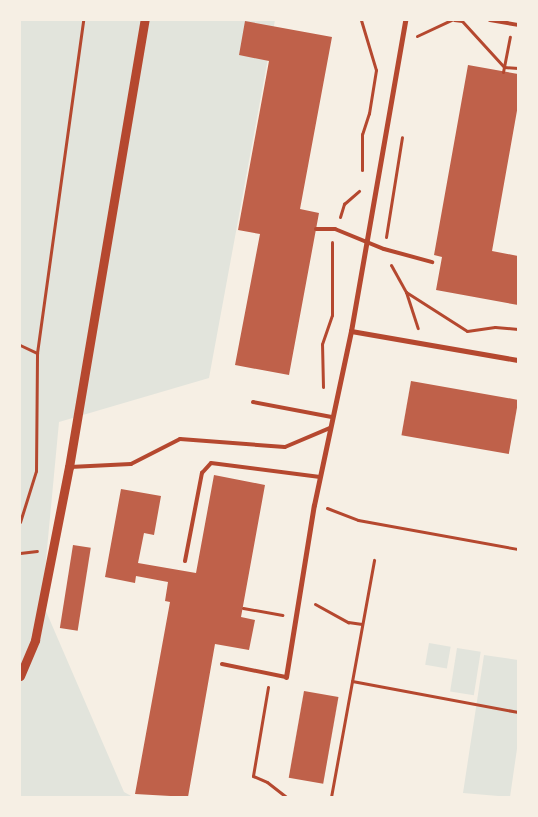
<!DOCTYPE html>
<html>
<head>
<meta charset="utf-8">
<style>
  body { margin:0 }
  #map { position:relative; width:538px; height:817px; overflow:hidden; background:#f6efe4; font-family:Lato,sans-serif }
  div>[style] { position:absolute }
  [style*='--x'] { left:calc(var(--x)*1px); top:calc(var(--y)*1px); width:calc(var(--w)*1px); rotate:calc(var(--a)*1deg) }
  .green>* { inset:0; background:#e2e4dc; transform-origin:0 0 }
  .building>* { inset:0; background:#bf614a; transform-origin:0 0 }
  .path>* { height:3px; margin:-1.5px; padding:0 1.5px; transform-origin:1.5px; border-radius:1.5px; background:#b5482f }
  .service>* { height:4px; margin:-2px; padding:0 2px; transform-origin:2px; border-radius:2px; background:#b5482f }
  .minor>* { height:5px; margin:-2.5px; padding:0 2.5px; transform-origin:2.5px; border-radius:2.5px; background:#b5482f }
  .tertiary>* { height:9px; margin:-4.5px; padding:0 4.5px; transform-origin:4.5px; border-radius:4.5px; background:#b5482f }
  span { translate:-50% -50%; white-space:nowrap; text-align:center; line-height:1.15; -webkit-text-stroke:4.5px #f6efe4; paint-order:stroke }
  .frame { position:absolute; inset:0; border:21px solid #f6efe4; pointer-events:none }
</style>
</head>
<body>
<div id="map">
  <div class="green">
    <div style="clip-path:polygon(20px 20px,275px 20px,209px 378px,59px 422px,42px 602px,124px 792px,133px 797px,20px 797px)"></div>
    <div style="left:429px;top:643px;width:22px;height:22px;rotate:10deg"></div>
    <div style="left:457px;top:648px;width:24px;height:44px;rotate:9deg"></div>
    <div style="clip-path:polygon(484px 655px,518px 660px,518px 742px,510px 797px,463px 793px)"></div>
  </div>
  <div class="building">
    <div style="clip-path:polygon(245px 21px,332px 37px,300px 209px,319px 213px,289px 375px,235px 365px,260px 234px,238px 230px,269px 61px,239px 55px)"></div>
    <div style="clip-path:polygon(468px 65px,518px 74px,518px 105px,492px 251px,518px 256px,518px 305px,436px 290px,442px 257px,434px 255px)"></div>
    <div style="left:411px;top:381px;width:109px;height:55px;rotate:10deg"></div>
    <div style="clip-path:polygon(214px 475px,265px 485px,241px 617px,255px 620px,249px 650px,215px 644px,188px 797px,135px 794px,170px 602px,165px 601px,168px 582px,136px 576px,135px 583px,105px 577px,121px 489px,161px 496px,154px 535px,144px 533px,138px 563px,196px 573px)"></div>
    <div style="left:73px;top:545px;width:18px;height:84px;rotate:9deg"></div>
    <div style="left:304px;top:691px;width:35px;height:88px;rotate:10deg"></div>
  </div>
  <div class="path">
    <div style="--x:361;--y:20;--w:52;--a:73.3"></div>
    <div style="--x:376;--y:70;--w:44;--a:99.2"></div>
    <div style="--x:369;--y:113;--w:22;--a:108"></div>
    <div style="--x:362;--y:134;--w:36;--a:90"></div>
    <div style="--x:454;--y:20;--w:8;--a:7"></div>
    <div style="--x:462;--y:21;--w:62;--a:47.6"></div>
    <div style="--x:504;--y:67;--w:14;--a:4"></div>
    <div style="--x:417;--y:36;--w:38;--a:-25"></div>
    <div style="--x:503;--y:72;--w:36;--a:-79"></div>
    <div style="--x:340;--y:217;--w:14;--a:-73"></div>
    <div style="--x:344;--y:204;--w:20;--a:-41"></div>
    <div style="--x:386;--y:237;--w:101;--a:-80.9"></div>
    <div style="--x:391;--y:265;--w:31;--a:61"></div>
    <div style="--x:406;--y:292;--w:38;--a:72"></div>
    <div style="--x:406;--y:292;--w:72;--a:32.6"></div>
    <div style="--x:467;--y:331;--w:28;--a:-8"></div>
    <div style="--x:495;--y:327;--w:23;--a:5"></div>
    <div style="--x:20;--y:345;--w:19;--a:25"></div>
    <div style="--x:323;--y:387;--w:43;--a:-91.3"></div>
    <div style="--x:322;--y:344;--w:31;--a:-71"></div>
    <div style="--x:332;--y:315;--w:73;--a:-90"></div>
    <div style="--x:327;--y:508;--w:33;--a:21"></div>
    <div style="--x:358;--y:520;--w:163;--a:10.3"></div>
    <div style="--x:20;--y:522;--w:53;--a:-72.6"></div>
    <div style="--x:36;--y:471;--w:118;--a:-89.5"></div>
    <div style="--x:37;--y:353;--w:336;--a:-82.1"></div>
    <div style="--x:20;--y:553;--w:17;--a:-7"></div>
    <div style="--x:315;--y:604;--w:38;--a:29"></div>
    <div style="--x:348;--y:622;--w:14;--a:8"></div>
    <div style="--x:243;--y:608;--w:40;--a:10"></div>
    <div style="--x:352;--y:681;--w:169;--a:10.6"></div>
    <div style="--x:268;--y:687;--w:90;--a:99.6"></div>
    <div style="--x:253;--y:776;--w:15;--a:23"></div>
    <div style="--x:267;--y:782;--w:24;--a:38"></div>
    <div style="--x:331;--y:797;--w:241;--a:-79.7"></div>
  </div>
  <div class="service">
    <div style="--x:490;--y:20;--w:28;--a:10"></div>
    <div style="--x:316;--y:229;--w:19;--a:0"></div>
    <div style="--x:335;--y:229;--w:53;--a:22.2"></div>
    <div style="--x:384;--y:249;--w:50;--a:15.2"></div>
    <div style="--x:253;--y:402;--w:80;--a:10.8"></div>
    <div style="--x:70;--y:467;--w:61;--a:-2.8"></div>
    <div style="--x:131;--y:464;--w:55;--a:-27"></div>
    <div style="--x:180;--y:439;--w:105;--a:4.4"></div>
    <div style="--x:285;--y:447;--w:49;--a:-22.9"></div>
    <div style="--x:185;--y:561;--w:90;--a:-79.1"></div>
    <div style="--x:202;--y:473;--w:13;--a:-48"></div>
    <div style="--x:211;--y:463;--w:110;--a:7.3"></div>
    <div style="--x:222;--y:664;--w:65;--a:11.5"></div>
  </div>
  <div class="minor">
    <div style="--x:351;--y:331;--w:169;--a:9.9"></div>
    <div style="--x:286;--y:677;--w:174;--a:-80.8"></div>
    <div style="--x:314;--y:505;--w:178;--a:-78"></div>
    <div style="--x:351;--y:331;--w:316;--a:-80.1"></div>
  </div>
  <div class="tertiary">
    <div style="--x:20;--y:676;--w:39;--a:-67"></div>
    <div style="--x:35;--y:640;--w:176;--a:-78.9"></div>
    <div style="--x:69;--y:467;--w:453;--a:-80.4"></div>
  </div>
  <div class="frame"></div>
</div>
</body>
</html>
